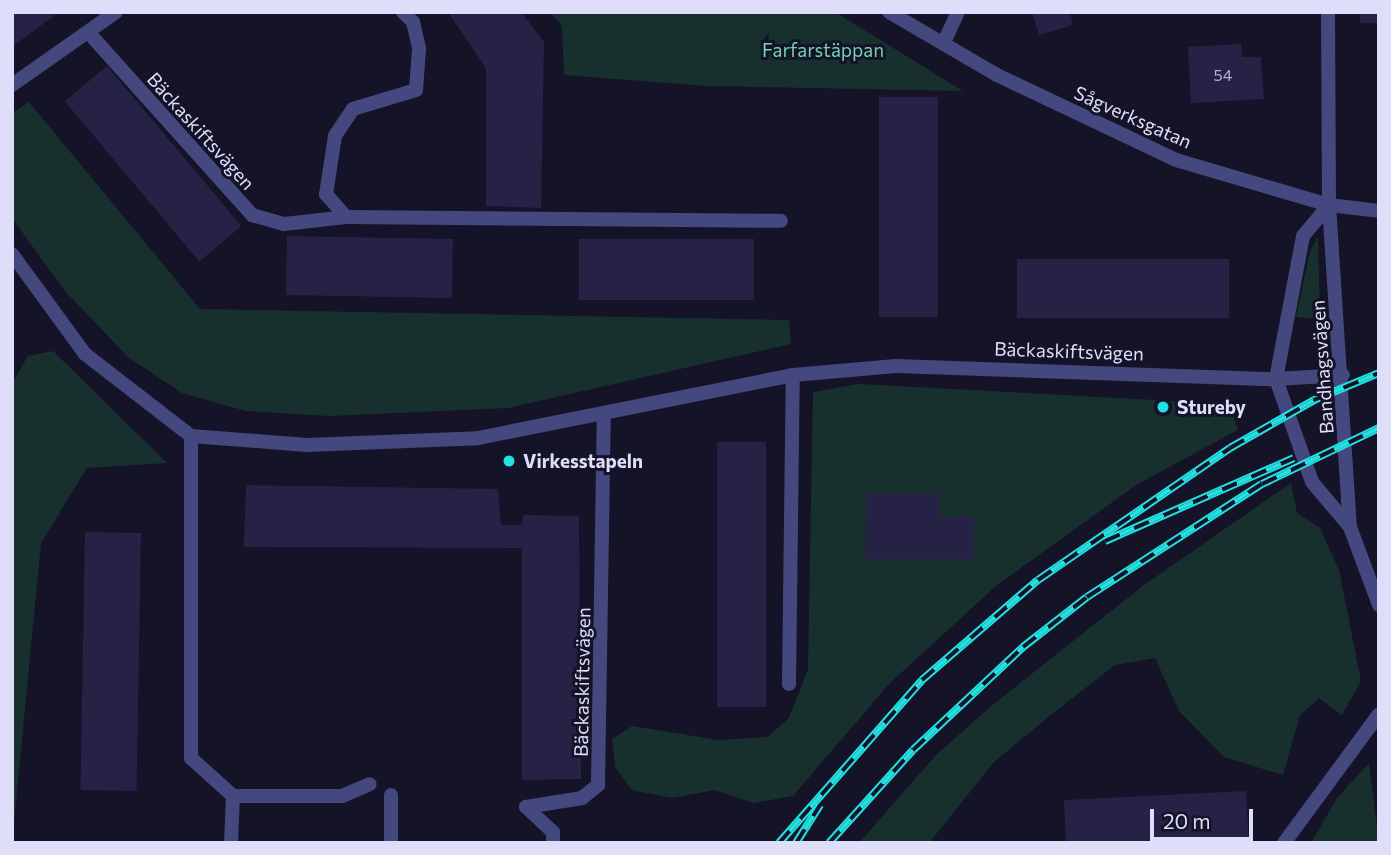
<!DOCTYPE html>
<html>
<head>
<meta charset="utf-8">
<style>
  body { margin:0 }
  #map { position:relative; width:1391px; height:855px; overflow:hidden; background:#151327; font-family:Commissioner,sans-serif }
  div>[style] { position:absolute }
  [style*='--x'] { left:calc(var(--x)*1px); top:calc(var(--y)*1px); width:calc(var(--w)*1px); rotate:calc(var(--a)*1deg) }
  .green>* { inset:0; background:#17302d }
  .building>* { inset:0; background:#262245; transform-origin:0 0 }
  .minor>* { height:14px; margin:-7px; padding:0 7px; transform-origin:7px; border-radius:7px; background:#45487f }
  .rail>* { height:8px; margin-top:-4px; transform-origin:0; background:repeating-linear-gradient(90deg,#151327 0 16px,#23e0e1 0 32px); box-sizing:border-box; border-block:2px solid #23e0e1 }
  .dots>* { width:19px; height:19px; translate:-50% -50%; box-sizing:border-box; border:4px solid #151327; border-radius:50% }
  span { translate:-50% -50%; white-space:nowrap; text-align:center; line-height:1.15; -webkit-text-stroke:6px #151327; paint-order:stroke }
  .number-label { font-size:16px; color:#b0afcd }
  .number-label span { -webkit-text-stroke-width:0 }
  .park-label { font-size:19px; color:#72d2b1 }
  .street-label { font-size:19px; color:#dedefa }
  .poi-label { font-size:19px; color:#dedefa; font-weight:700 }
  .left { translate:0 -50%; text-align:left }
  .frame { position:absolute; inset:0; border:14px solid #dedefa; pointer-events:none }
  .scale { position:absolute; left:1150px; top:809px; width:103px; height:32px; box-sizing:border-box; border:4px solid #dedefa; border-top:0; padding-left:9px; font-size:21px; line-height:24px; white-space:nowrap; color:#dedefa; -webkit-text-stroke:5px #151327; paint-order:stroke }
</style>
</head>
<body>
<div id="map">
  <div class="green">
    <div style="clip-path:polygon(550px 12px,835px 12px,963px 91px,707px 86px,564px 75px,562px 26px)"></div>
    <div style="clip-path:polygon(29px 102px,200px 309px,789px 320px,791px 344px,508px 408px,330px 416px,246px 411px,182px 393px,128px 357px,64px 290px,12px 218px,12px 113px)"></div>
    <div style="clip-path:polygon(1318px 236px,1320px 319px,1296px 317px,1310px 251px)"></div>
    <div style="clip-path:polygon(53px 351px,167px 463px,87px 468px,41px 543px,12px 843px,12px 383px,28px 356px)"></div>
    <div style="clip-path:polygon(859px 384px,1173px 401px,1233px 415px,1238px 430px,1136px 485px,996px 586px,890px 683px,793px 796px,753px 803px,715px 790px,672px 798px,632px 790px,615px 767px,612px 739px,632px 726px,718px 740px,767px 737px,789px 718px,808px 669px,813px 392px)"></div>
    <div style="clip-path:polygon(1291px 483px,1297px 513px,1320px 528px,1339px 570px,1361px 681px,1342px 715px,1319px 698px,1300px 715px,1283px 775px,1224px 757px,1179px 711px,1155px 658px,1115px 665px,1052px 714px,994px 762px,929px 843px,859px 843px,937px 754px,995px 703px,1144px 585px)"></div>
    <div style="clip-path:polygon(1369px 763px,1379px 843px,1311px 843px,1337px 798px)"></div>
  </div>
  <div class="building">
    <div style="clip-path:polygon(12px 12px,59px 12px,12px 47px)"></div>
    <div style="clip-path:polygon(448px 12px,521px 12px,544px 42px,541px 208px,486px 206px,486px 68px)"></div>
    <div style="clip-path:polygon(1032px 12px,1070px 12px,1073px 25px,1039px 35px)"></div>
    <div style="left:1360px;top:12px;width:19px;height:11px"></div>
    <div style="clip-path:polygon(1241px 44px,1242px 57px,1261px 57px,1264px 99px,1191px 103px,1188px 47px)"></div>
    <div style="left:107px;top:66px;width:209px;height:55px;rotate:50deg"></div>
    <div style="left:879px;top:97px;width:59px;height:220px"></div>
    <div style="left:287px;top:236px;width:166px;height:59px;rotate:1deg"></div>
    <div style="left:579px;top:239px;width:175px;height:61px"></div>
    <div style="left:1017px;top:259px;width:212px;height:59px"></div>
    <div style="left:717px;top:442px;width:49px;height:265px"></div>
    <div style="clip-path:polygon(246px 485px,498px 489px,501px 525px,522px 525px,523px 515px,579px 516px,581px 779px,522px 780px,522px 548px,244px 547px)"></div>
    <div style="clip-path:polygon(866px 493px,940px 494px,940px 517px,974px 517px,974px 559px,865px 559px)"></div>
    <div style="left:85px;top:532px;width:56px;height:258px;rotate:1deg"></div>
    <div style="clip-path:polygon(1246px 791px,1249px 843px,1066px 843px,1064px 800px)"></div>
  </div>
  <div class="minor">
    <div style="--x:403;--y:12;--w:14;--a:45"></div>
    <div style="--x:413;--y:22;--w:28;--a:77"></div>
    <div style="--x:419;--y:49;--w:41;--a:94.2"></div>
    <div style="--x:416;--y:90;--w:66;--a:163.2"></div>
    <div style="--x:353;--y:109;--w:32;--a:124"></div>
    <div style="--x:335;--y:136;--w:59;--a:98.8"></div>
    <div style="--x:326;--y:194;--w:30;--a:49"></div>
    <div style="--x:346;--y:217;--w:435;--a:0.5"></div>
    <div style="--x:889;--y:12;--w:125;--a:30.3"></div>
    <div style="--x:997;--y:75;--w:198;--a:25.4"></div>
    <div style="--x:1176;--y:160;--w:159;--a:16.4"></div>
    <div style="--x:1329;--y:205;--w:50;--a:6.8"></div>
    <div style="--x:1328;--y:12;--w:193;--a:89.7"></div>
    <div style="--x:1329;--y:205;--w:323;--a:86.3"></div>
    <div style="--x:1350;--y:527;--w:83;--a:69.6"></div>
    <div style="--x:88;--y:32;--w:246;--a:48.1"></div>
    <div style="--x:252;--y:215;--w:33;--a:16"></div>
    <div style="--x:284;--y:224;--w:62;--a:-6.4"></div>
    <div style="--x:944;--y:42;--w:33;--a:-65"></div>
    <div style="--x:12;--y:85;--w:127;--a:-35.1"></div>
    <div style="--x:1329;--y:205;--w:40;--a:130"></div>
    <div style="--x:1303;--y:236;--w:146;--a:100.7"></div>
    <div style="--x:1276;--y:379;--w:109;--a:70.7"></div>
    <div style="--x:1312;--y:482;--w:59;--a:49.8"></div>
    <div style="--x:12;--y:254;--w:124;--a:53.9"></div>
    <div style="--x:85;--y:354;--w:134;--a:37.7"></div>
    <div style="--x:191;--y:436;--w:116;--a:4.4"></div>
    <div style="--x:307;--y:445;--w:171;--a:-2.3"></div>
    <div style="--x:478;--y:438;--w:321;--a:-11.3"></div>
    <div style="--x:793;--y:375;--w:103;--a:-5"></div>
    <div style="--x:896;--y:366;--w:380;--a:2"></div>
    <div style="--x:1276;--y:379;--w:67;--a:-3.4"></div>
    <div style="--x:191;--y:436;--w:322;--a:90"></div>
    <div style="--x:191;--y:758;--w:57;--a:42.1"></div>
    <div style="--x:233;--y:796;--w:109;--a:0"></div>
    <div style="--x:342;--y:796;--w:30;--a:-23"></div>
    <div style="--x:789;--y:684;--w:309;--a:-89.3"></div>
    <div style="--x:526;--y:807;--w:57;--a:-9.1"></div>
    <div style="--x:582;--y:798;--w:21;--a:-39"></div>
    <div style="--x:598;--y:785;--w:371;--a:-89.1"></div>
    <div style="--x:526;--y:807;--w:37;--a:43"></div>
    <div style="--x:553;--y:832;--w:11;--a:90"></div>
    <div style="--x:231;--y:843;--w:47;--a:-87.6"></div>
    <div style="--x:391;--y:843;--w:48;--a:-90"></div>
    <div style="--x:1284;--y:843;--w:160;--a:-53.6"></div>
  </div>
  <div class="rail">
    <div style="--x:1105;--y:541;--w:206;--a:-23.7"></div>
    <div style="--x:779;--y:843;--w:217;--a:-48.7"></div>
    <div style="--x:922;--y:680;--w:153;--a:-40.8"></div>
    <div style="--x:1038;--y:580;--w:233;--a:-34.5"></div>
    <div style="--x:1230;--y:448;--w:97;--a:-29.7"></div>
    <div style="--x:1314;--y:400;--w:70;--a:-22.6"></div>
    <div style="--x:796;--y:843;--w:45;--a:-57.7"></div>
    <div style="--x:829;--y:843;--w:125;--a:-47.9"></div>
    <div style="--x:913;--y:750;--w:151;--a:-43.1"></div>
    <div style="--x:1023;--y:647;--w:81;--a:-38"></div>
    <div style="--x:1087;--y:597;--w:208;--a:-32.9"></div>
    <div style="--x:1262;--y:484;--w:130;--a:-25.6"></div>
  </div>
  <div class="dots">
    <div style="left:1163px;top:407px;background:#23e0e1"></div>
    <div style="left:509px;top:461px;background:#23e0e1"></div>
  </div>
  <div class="number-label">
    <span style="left:1223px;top:75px">54</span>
  </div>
  <div class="park-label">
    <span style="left:823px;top:50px">Farfarstäppan</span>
  </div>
  <div class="street-label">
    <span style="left:1133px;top:117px;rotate:24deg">Sågverksgatan</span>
    <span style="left:201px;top:131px;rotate:48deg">Bäckaskiftsvägen</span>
    <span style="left:1069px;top:351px;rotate:2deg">Bäckaskiftsvägen</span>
    <span style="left:1322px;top:367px;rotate:-94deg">Bandhagsvägen</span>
    <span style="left:582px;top:682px;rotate:-89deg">Bäckaskiftsvägen</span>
  </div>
  <div class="poi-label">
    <span class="left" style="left:1177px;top:407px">Stureby</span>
    <span class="left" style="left:523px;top:461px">Virkesstapeln</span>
  </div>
  <div class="frame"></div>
  <div class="scale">20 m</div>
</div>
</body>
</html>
